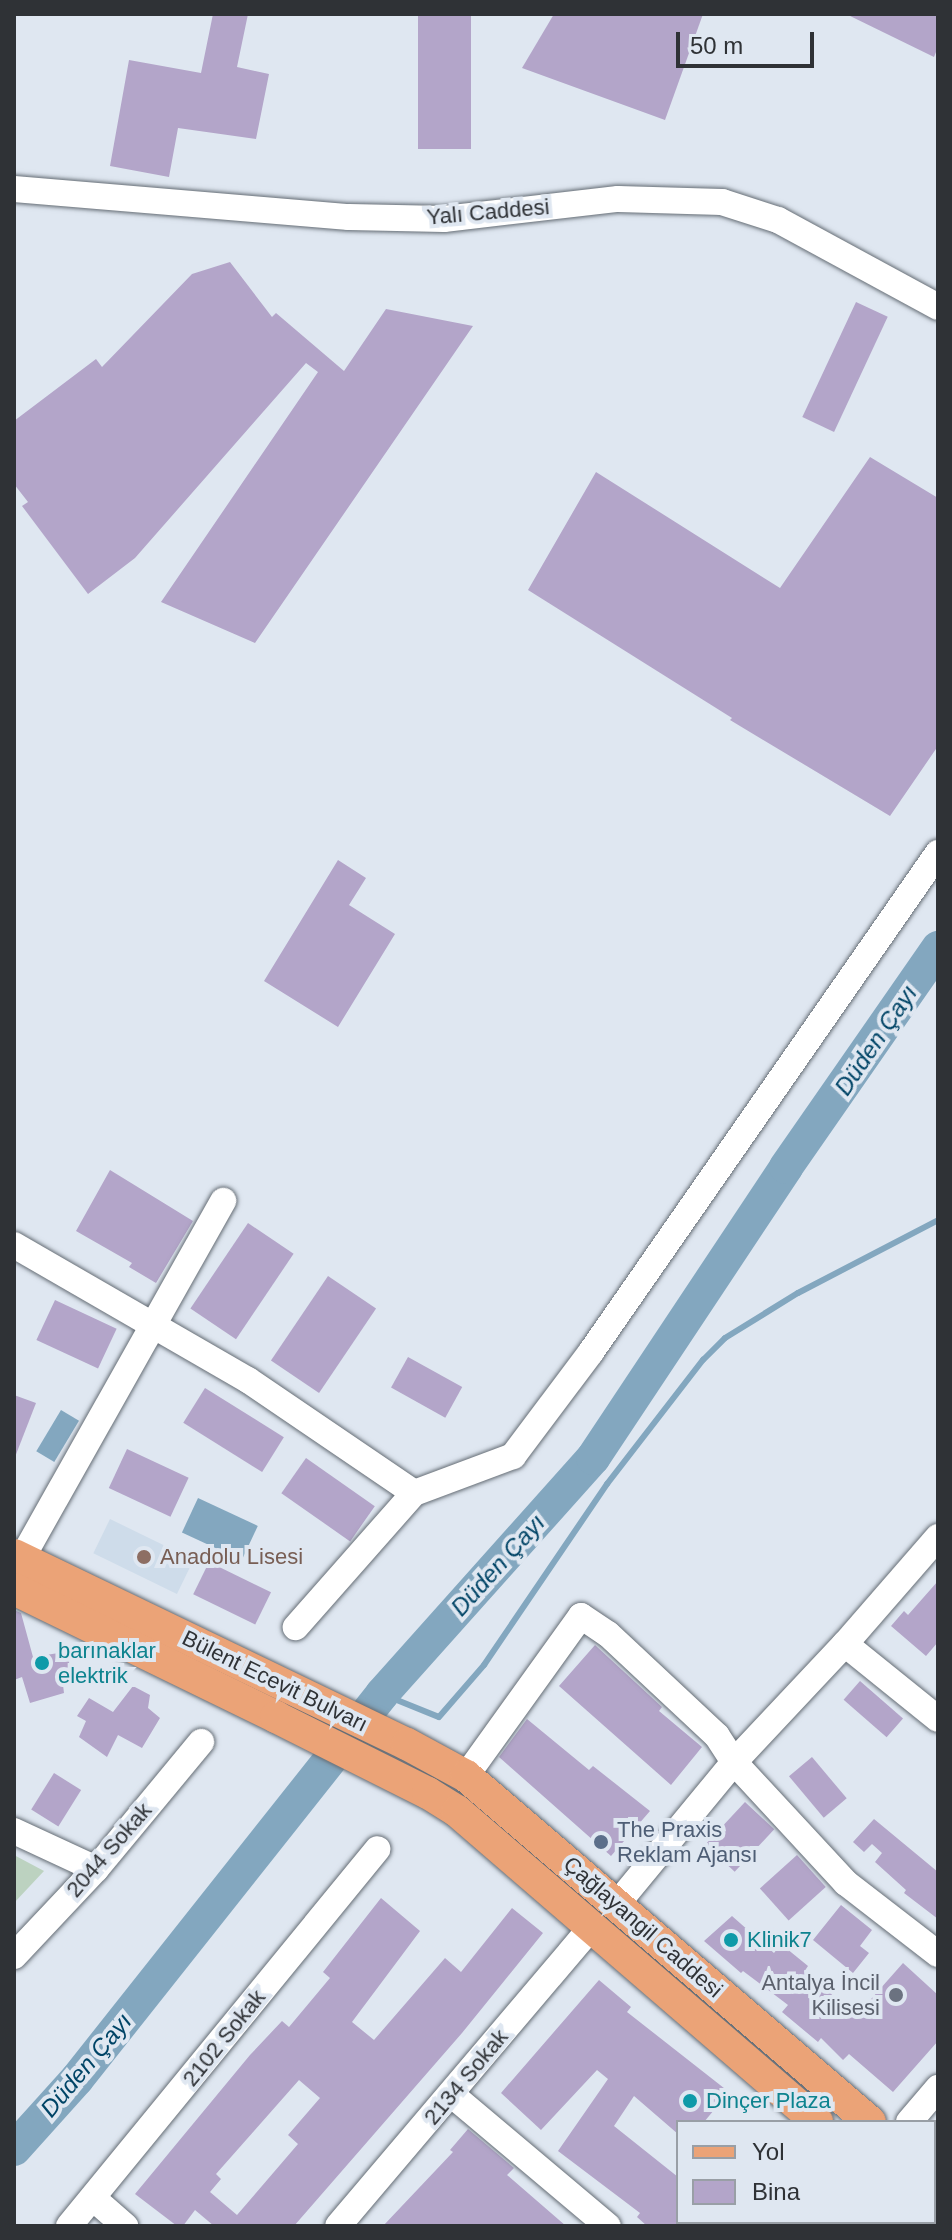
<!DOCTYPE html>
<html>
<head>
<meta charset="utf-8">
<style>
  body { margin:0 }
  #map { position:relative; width:952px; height:2240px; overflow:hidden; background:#dfe7f1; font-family:Helvetica,sans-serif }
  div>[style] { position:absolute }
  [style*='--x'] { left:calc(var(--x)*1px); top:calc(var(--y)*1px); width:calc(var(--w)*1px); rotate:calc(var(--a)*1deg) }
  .built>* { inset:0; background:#cedcea; transform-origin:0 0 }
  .green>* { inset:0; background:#bcd2c0 }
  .water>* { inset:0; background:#83a7bf; transform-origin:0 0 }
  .stream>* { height:6px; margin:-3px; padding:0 3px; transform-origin:3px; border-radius:3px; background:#83a7bf }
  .river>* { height:34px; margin:-17px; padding:0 17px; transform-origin:17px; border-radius:17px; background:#83a7bf }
  .building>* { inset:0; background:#b3a5c9; transform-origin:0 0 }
  .roads { filter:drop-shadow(0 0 2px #656d75) drop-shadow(0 0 2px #656d75) }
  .minor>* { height:26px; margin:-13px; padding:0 13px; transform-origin:13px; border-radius:13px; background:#fff }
  .major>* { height:32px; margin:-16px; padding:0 16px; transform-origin:16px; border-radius:16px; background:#eba377 }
  .dots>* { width:22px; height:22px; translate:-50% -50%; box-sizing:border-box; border:4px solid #dfe7f1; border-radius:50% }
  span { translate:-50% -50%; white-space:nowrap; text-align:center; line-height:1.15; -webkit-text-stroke:8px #dfe7f1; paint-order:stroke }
  .street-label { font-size:22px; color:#2f3236 }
  .education-label { font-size:22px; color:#785e54 }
  .left { translate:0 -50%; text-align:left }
  .culture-label { font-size:22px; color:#0d838f }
  .service-label { font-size:22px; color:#4e5e75 }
  .worship-label { font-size:22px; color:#5b616d }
  .right { translate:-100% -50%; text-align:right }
  .water-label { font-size:24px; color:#046; font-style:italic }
  .frame { position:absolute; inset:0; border:16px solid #2f3236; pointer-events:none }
  .legend { position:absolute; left:676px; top:2120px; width:260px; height:104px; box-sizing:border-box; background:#dfe7f1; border:2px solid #999fa6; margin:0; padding:10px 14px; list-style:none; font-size:24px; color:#2f3236 }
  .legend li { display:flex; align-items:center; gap:16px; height:40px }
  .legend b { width:40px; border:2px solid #999fa6 }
  .scale { position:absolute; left:676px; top:32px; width:138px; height:36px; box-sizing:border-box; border:4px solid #2f3236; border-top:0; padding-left:10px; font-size:24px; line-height:28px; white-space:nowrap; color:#2f3236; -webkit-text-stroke:6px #dfe7f1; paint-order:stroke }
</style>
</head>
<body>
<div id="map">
  <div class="built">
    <div style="left:110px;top:1519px;width:93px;height:38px;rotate:26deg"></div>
  </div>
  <div class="green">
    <div style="clip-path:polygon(14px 1855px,44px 1871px,14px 1903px)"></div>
  </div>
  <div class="water">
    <div style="left:61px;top:1410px;width:21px;height:48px;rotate:31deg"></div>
    <div style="left:198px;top:1498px;width:66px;height:38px;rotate:25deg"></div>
  </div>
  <div class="stream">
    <div style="--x:382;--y:1694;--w:61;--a:22"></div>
    <div style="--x:439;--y:1717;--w:69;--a:-49.1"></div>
    <div style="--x:484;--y:1665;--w:219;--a:-55.8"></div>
    <div style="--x:607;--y:1484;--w:157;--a:-52.3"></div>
    <div style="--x:703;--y:1360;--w:31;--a:-45"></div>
    <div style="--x:725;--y:1338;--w:86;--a:-31.7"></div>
    <div style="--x:798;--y:1293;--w:158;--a:-27.5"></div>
  </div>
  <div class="river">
    <div style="--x:14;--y:2149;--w:94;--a:-48"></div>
    <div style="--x:77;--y:2079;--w:491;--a:-51.6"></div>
    <div style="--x:382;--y:1694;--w:317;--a:-48.2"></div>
    <div style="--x:593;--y:1458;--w:349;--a:-56.4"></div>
    <div style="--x:786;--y:1167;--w:267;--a:-55.2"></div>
  </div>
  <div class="building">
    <div style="clip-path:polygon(213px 14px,248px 14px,237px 67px,269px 74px,256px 139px,178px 128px,169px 177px,110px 166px,129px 60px,201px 73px)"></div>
    <div style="left:418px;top:14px;width:53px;height:135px"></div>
    <div style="clip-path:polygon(554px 14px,703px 14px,665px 120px,522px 68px)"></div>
    <div style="clip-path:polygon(846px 14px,938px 14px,938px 47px,934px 57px)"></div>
    <div style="clip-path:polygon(230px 262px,272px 317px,276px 313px,344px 371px,386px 309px,473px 326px,255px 643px,161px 602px,318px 372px,306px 363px,135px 558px,88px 594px,22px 506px,28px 502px,14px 484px,14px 421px,96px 359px,102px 367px,192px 274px)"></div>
    <div style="left:856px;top:302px;width:35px;height:127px;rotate:25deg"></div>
    <div style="clip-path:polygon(870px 457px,938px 498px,938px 746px,890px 816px,730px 720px,732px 718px,528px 590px,596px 472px,780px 588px)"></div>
    <div style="clip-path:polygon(338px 860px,366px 878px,349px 905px,395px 934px,338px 1027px,264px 981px)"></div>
    <div style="clip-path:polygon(110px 1170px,193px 1221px,156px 1283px,129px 1267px,132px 1263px,76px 1231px)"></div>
    <div style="left:248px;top:1223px;width:55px;height:103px;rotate:34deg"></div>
    <div style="left:328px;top:1276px;width:58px;height:102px;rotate:34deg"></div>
    <div style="left:55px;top:1300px;width:68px;height:44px;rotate:25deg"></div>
    <div style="left:408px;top:1357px;width:62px;height:35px;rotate:29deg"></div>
    <div style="left:205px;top:1388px;width:93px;height:41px;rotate:32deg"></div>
    <div style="clip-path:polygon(14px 1395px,36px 1403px,15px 1457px,14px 1457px)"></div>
    <div style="left:127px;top:1449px;width:68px;height:43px;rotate:25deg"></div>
    <div style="left:306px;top:1458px;width:84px;height:43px;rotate:35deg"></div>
    <div style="left:209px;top:1562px;width:69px;height:36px;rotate:26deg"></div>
    <div style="clip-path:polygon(938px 1581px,938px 1642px,926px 1656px,891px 1626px,904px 1611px,908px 1615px)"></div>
    <div style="clip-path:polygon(14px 1610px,21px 1613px,33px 1657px,65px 1652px,72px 1670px,62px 1677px,64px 1693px,30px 1703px,22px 1677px,14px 1680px)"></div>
    <div style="clip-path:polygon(595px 1645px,662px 1707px,659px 1711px,702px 1747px,671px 1785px,559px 1686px)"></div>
    <div style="left:860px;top:1681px;width:57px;height:25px;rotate:41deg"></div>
    <div style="clip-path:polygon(133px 1686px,150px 1695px,148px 1708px,160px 1718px,142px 1748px,118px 1735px,107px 1757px,79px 1737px,86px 1721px,77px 1716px,89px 1698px,113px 1712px)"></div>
    <div style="clip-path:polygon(527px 1719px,589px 1770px,593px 1766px,650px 1811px,611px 1856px,499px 1757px)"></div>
    <div style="left:812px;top:1757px;width:54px;height:30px;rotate:50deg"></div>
    <div style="left:54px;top:1773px;width:32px;height:43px;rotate:32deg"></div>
    <div style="left:745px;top:1802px;width:40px;height:58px;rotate:43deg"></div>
    <div style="clip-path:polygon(874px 1819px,938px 1872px,938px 1919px,904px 1893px,906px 1890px,875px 1862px,882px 1853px,872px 1844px,864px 1852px,853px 1842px)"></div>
    <div style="left:797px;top:1855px;width:43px;height:50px;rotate:48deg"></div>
    <div style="clip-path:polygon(evenodd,381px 1898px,420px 1931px,352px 2022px,374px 2040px,445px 1958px,461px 1972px,512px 1908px,543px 1933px,462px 2033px,294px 2226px,214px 2226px,195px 2210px,183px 2226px,177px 2226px,135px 2194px,250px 2055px,282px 2021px,289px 2027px,330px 1978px,323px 1972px,381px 1898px,299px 2080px,320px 2098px,288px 2135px,298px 2144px,237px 2215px,210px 2192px,221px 2179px,216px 2174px,299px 2080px)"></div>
    <div style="clip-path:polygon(841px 1905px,872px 1930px,860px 1946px,869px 1953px,853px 1973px,813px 1940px)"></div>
    <div style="clip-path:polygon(732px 1916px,774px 1953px,781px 1944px,808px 1966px,804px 1972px,857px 2015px,903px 1963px,938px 1995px,938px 2041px,893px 2092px,849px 2054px,843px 2060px,821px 2038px,818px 2042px,782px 2012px,788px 2005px,743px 1971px,741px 1973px,704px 1941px)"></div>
    <div style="clip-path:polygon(599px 1980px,631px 2007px,627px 2012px,729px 2092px,704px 2122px,678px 2122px,678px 2134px,634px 2096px,614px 2126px,678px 2177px,678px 2226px,647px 2226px,637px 2217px,640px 2213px,558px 2151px,608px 2079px,597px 2070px,541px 2130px,501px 2093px)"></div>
    <div style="clip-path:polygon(468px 2129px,514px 2168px,507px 2175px,566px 2226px,383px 2226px,453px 2152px,450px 2150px)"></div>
  </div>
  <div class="roads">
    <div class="minor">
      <div style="--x:14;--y:189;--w:336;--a:4.8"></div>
      <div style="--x:349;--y:217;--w:95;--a:1.2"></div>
      <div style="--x:444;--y:219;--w:175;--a:-6.6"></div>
      <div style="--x:618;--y:199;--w:104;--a:1.7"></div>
      <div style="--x:722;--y:202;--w:59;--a:17.8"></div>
      <div style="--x:778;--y:220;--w:182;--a:28.5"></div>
      <div style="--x:14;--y:1245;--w:270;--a:30"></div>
      <div style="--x:248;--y:1380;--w:201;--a:34.2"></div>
      <div style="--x:414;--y:1493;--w:179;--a:131.4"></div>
      <div style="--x:414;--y:1493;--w:106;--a:-20.5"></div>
      <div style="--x:513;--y:1456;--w:130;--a:-53.1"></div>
      <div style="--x:591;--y:1352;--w:608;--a:-55.19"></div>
      <div style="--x:22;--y:1558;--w:410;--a:-60.6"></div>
      <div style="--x:845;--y:1644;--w:119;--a:38.9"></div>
      <div style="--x:466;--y:1776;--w:197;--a:-54.3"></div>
      <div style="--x:581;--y:1616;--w:32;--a:34"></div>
      <div style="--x:608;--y:1634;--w:149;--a:43.1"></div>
      <div style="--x:717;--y:1736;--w:31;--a:57"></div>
      <div style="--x:734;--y:1762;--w:165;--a:47.2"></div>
      <div style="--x:846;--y:1883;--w:116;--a:37.7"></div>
      <div style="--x:14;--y:1831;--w:90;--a:24.9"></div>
      <div style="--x:617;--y:1904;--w:184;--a:-50.5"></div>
      <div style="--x:734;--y:1762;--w:162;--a:-46.8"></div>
      <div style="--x:845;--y:1644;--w:142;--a:-49"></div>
      <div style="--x:14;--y:1956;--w:120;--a:-46.7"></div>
      <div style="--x:96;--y:1869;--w:165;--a:-50.4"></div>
      <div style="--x:451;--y:2094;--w:205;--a:40.1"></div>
      <div style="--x:909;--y:2122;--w:45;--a:-49.5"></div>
      <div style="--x:93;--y:2198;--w:43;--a:41.2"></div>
      <div style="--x:69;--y:2226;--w:487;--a:-50.7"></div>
      <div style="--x:338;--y:2226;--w:393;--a:-49.7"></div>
      <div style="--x:816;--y:2226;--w:6;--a:-45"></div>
    </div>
    <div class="major">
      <div style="--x:14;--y:1555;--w:436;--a:25.7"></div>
      <div style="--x:407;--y:1744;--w:67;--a:28.5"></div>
      <div style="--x:466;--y:1776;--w:532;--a:40.58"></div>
      <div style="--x:14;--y:1589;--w:292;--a:26"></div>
      <div style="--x:276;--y:1717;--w:170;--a:26.6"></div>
      <div style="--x:428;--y:1793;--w:34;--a:32"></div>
      <div style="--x:457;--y:1811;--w:476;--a:40.8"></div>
      <div style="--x:934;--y:2178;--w:6;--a:45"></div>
      <div style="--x:932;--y:2222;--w:6;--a:45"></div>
    </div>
  </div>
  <div class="dots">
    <div style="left:144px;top:1557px;background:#8d6e63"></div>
    <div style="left:42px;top:1663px;background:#0f9aa8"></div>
    <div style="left:601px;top:1842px;background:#5c6f8a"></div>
    <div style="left:731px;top:1940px;background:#0f9aa8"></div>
    <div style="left:896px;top:1995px;background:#6b7280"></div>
    <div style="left:690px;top:2101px;background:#0f9aa8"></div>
  </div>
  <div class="street-label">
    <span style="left:488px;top:212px;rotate:-5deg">Yalı Caddesi</span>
    <span style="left:275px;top:1681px;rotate:26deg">Bülent Ecevit Bulvarı</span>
    <span style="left:109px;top:1850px;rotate:-49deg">2044 Sokak</span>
    <span style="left:643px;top:1927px;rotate:41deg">Çağlayangil Caddesi</span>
    <span style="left:224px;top:2038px;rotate:-51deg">2102 Sokak</span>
    <span style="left:466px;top:2077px;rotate:-50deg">2134 Sokak</span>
  </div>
  <div class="education-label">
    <span class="left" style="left:160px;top:1557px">Anadolu Lisesi</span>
  </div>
  <div class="culture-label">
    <span class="left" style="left:58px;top:1663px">barınaklar<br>elektrik</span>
    <span class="left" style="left:747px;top:1940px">Klinik7</span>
    <span class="left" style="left:706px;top:2101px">Dinçer Plaza</span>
  </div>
  <div class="service-label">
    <span class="left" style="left:617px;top:1842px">The Praxis<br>Reklam Ajansı</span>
  </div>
  <div class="worship-label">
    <span class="right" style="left:880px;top:1995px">Antalya İncil<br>Kilisesi</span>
  </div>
  <div class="water-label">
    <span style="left:876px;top:1040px;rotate:-56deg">Düden Çayı</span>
    <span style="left:498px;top:1565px;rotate:-48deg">Düden Çayı</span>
    <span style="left:86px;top:2065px;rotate:-50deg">Düden Çayı</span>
  </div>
  <div class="frame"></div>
  <ul class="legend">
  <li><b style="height:10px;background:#eba377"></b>Yol</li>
  <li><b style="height:22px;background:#b3a5c9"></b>Bina</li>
  </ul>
  <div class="scale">50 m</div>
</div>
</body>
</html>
